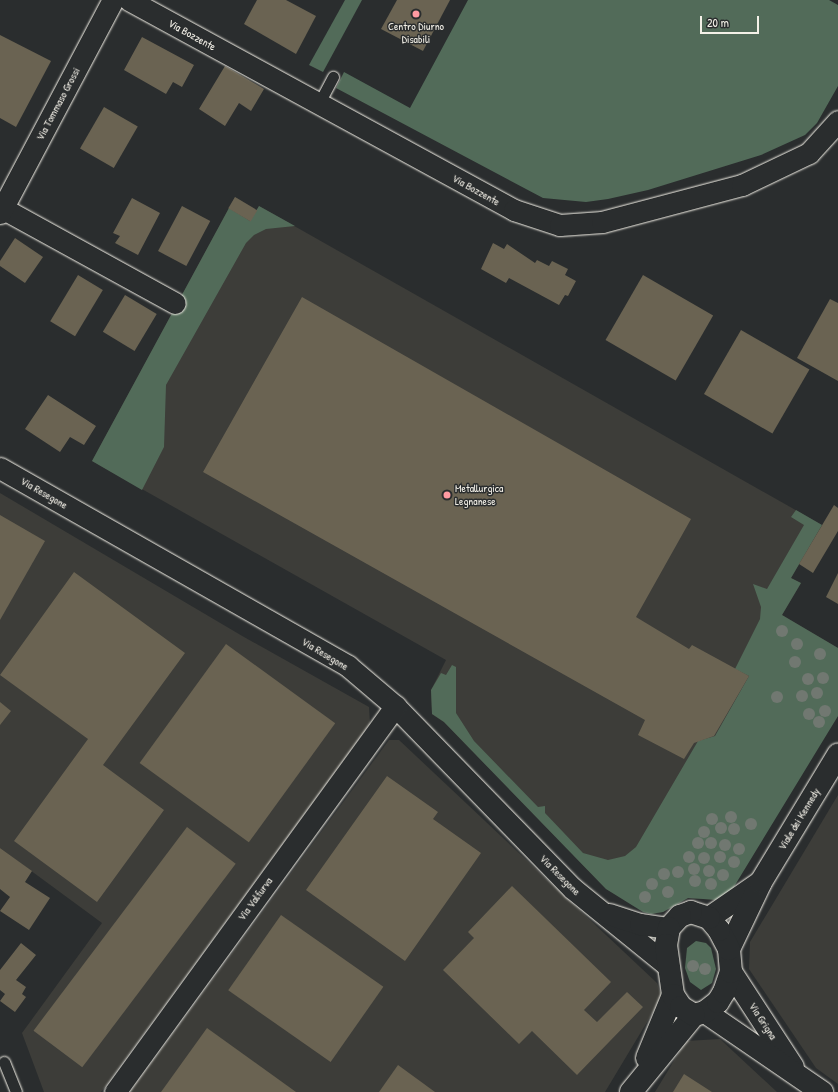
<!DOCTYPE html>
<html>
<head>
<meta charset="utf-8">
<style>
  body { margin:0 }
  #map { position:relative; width:838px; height:1092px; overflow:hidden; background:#2a2d2e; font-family:"Patrick Hand",sans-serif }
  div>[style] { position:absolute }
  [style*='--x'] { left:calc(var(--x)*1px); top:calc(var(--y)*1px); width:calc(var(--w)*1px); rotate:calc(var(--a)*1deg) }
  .built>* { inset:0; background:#3d3d39 }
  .green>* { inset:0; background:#526b59 }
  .building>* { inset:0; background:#6a6352; transform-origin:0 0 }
  .roads { filter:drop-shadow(0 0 1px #f4f1e8) drop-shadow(0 0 1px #f4f1e8) }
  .lane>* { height:11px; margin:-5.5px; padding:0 5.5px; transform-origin:5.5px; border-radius:5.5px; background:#2a2d2e }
  .street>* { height:21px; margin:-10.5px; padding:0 10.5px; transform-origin:10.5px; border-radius:10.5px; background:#2a2d2e }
  .secondary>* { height:22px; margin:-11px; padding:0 11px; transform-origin:11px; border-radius:11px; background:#2a2d2e }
  .trees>* { width:12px; height:12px; margin:-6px; border-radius:50%; background:#717871 }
  .dots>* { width:11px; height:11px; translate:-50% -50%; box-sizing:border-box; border:2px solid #2a2d2e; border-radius:50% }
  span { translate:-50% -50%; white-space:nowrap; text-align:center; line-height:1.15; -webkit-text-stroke:3px #2a2d2e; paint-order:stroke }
  .poi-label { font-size:11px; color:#f4f1e8 }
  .left { translate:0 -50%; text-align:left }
  .street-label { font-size:11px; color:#f4f1e8 }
  .scale { position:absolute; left:700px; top:16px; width:59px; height:18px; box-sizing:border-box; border:2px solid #f4f1e8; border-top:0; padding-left:5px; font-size:12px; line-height:14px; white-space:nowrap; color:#f4f1e8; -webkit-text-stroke:3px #2a2d2e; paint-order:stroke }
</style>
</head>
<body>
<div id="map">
  <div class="built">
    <div style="clip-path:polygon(235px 197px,257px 210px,259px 206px,822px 525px,791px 578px,801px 583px,782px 615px,838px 648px,838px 716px,718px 900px,688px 898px,663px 912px,651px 914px,606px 889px,444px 722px,432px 714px,431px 690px,446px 660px,92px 461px)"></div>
    <div style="clip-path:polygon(0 493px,244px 637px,369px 707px,370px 724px,101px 1092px,44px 1092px,22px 1033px,102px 923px,0 848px)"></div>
    <div style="clip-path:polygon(389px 740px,399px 740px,657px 983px,662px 997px,605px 1092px,130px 1092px)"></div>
    <div style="clip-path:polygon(838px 795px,838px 1084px,816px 1068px,749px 969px,750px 942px)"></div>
    <div style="clip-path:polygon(720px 1039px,777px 1092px,655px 1092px,686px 1041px)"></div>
  </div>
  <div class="green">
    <div style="clip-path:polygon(345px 0,362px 0,323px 72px,309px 65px)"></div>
    <div style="clip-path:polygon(468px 0,829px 0,838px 5px,838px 86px,817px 123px,805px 135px,761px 155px,648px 190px,608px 199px,586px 202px,543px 198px,336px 88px,344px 72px,410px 108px)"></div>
    <div style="clip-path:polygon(259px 206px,295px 226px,266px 229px,254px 235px,246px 243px,166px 385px,164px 447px,142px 490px,92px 461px,229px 208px,250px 221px)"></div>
    <div style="clip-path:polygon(796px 510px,822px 525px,791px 578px,801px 583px,782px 615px,838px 648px,838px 716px,732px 890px,718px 900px,688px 898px,663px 912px,651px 914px,643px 912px,606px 889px,444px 722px,432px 714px,431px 690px,441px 673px,446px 675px,452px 665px,456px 667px,456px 713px,474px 741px,538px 807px,545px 806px,545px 813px,583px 853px,608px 860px,625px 856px,636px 847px,698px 741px,715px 736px,749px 676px,735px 669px,760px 619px,761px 607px,753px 584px,767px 589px,804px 525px,791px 517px)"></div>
    <div style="clip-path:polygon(696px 941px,706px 943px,711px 948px,716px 969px,712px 983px,701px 990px,690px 982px,685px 968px,687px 948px)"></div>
  </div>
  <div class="building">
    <div style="clip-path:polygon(257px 0,286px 0,316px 16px,296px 54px,244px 24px)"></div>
    <div style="clip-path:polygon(397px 0,450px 0,423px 51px,381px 29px)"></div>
    <div style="clip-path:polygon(0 35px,51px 61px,16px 127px,0 118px)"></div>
    <div style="clip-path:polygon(142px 37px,194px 65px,182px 87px,173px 82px,166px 94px,124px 70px)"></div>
    <div style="clip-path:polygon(225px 66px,264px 89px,251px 111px,239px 103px,225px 126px,199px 109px)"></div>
    <div style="left:104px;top:107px;width:39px;height:48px;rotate:30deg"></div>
    <div style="left:235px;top:197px;width:26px;height:13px;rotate:31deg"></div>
    <div style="clip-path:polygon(132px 198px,160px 213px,138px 255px,115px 243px,120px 236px,113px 233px)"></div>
    <div style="left:182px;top:206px;width:32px;height:51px;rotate:28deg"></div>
    <div style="clip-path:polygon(15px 238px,43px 257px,25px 283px,0 266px,0 261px)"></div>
    <div style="clip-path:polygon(493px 243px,504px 249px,507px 244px,535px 263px,537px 260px,549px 266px,552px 261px,568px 269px,565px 275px,576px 281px,568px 296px,565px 295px,559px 305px,509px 278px,506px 283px,481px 269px)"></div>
    <div style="left:78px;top:275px;width:29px;height:54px;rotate:31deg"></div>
    <div style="left:643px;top:275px;width:81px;height:75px;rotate:30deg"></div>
    <div style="left:125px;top:295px;width:37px;height:43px;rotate:31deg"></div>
    <div style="clip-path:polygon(302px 297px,691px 519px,636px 617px,689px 649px,692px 645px,749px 676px,714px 736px,694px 743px,684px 759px,638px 735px,645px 720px,203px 472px)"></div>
    <div style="clip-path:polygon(830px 299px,838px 303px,838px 381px,797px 358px)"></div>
    <div style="left:741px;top:330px;width:79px;height:74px;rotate:30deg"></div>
    <div style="clip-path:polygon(48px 395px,96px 426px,84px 445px,70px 437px,60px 452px,25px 429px)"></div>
    <div style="clip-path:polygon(834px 505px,838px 508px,838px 531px,813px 573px,799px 564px)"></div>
    <div style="clip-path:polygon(0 515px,45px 541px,0 620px)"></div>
    <div style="clip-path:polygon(74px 572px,185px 653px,103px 765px,164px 810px,97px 902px,14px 841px,88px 739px,0 675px)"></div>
    <div style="clip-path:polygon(838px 573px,838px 604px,826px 597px)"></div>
    <div style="left:226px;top:644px;width:135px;height:147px;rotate:36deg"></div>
    <div style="clip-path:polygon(0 702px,11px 711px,0 725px)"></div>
    <div style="clip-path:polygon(387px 776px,438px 812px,433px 819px,481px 853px,405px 961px,306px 890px)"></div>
    <div style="left:187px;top:827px;width:61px;height:255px;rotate:37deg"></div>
    <div style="clip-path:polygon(0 848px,32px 871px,25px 882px,50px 898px,29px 930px,0 911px,10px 897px,0 889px)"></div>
    <div style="clip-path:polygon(512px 886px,611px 982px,584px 1010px,597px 1022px,627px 992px,643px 1007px,577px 1075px,532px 1031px,519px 1044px,443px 970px,474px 938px,468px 932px)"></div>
    <div style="left:281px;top:915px;width:125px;height:92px;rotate:35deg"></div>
    <div style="clip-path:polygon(21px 943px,36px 955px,16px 980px,26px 987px,22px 994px,26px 997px,15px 1012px,0 1001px,5px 994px,0 990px,0 970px)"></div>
    <div style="clip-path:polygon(207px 1028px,296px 1092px,161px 1092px)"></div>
    <div style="clip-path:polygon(398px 1065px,435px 1092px,379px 1092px)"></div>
    <div style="clip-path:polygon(684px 1074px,712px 1092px,673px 1092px)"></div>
  </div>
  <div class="roads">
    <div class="lane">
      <div style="--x:318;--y:105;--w:32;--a:-62"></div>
      <div style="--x:4;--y:1062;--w:32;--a:68"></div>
    </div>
    <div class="street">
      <div style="--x:129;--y:0;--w:439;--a:28.6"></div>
      <div style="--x:514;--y:210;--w:48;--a:18.1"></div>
      <div style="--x:560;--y:225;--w:42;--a:-4.1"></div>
      <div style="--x:602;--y:222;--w:145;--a:-14.8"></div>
      <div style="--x:742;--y:185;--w:74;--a:-25.5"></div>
      <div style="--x:809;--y:153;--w:43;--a:-47.8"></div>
      <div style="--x:2;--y:208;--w:197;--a:28.8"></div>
      <div style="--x:0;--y:213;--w:241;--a:-62.1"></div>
      <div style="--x:0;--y:468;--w:400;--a:29.6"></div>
      <div style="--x:348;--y:666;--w:62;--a:40.4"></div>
      <div style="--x:395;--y:706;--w:254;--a:45.8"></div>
      <div style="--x:572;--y:888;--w:124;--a:39.1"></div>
      <div style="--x:609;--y:914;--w:33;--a:18"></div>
      <div style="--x:640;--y:924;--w:29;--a:8"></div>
      <div style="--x:115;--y:1092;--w:477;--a:-54"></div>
    </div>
    <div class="secondary">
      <div style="--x:709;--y:918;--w:62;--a:-34.5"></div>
      <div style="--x:729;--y:949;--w:74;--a:-64.5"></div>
      <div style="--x:761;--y:882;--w:149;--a:-58.8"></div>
      <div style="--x:731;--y:972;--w:113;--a:56.9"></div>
      <div style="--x:705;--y:1012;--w:142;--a:34.4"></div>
      <div style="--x:647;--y:1058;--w:68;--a:-67.6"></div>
      <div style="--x:631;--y:1092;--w:99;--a:-50.7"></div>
      <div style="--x:694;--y:1015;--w:11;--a:-15"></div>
      <div style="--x:705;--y:1012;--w:16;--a:-38"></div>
      <div style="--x:718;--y:1002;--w:12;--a:-59"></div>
      <div style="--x:724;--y:992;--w:21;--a:-71"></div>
      <div style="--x:731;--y:972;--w:23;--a:-95"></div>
      <div style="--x:729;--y:949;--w:21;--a:-118"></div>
      <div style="--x:719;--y:930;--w:16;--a:-130"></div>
      <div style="--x:709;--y:918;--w:19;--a:-162"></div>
      <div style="--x:691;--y:912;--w:12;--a:160"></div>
      <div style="--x:680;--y:916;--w:16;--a:133"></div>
      <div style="--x:669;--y:928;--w:17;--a:100"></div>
      <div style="--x:666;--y:945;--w:50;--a:82"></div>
      <div style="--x:673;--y:995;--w:14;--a:56"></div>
      <div style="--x:681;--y:1007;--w:15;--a:32"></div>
    </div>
  </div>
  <div class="trees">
    <div style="left:782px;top:631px"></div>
    <div style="left:797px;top:644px"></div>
    <div style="left:820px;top:654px"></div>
    <div style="left:795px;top:662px"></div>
    <div style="left:823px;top:678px"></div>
    <div style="left:808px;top:679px"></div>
    <div style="left:817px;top:693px"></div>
    <div style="left:802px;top:696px"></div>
    <div style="left:777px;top:697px"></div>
    <div style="left:825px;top:711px"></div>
    <div style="left:809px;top:714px"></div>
    <div style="left:819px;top:722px"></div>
    <div style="left:731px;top:817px"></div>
    <div style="left:712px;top:819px"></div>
    <div style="left:751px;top:824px"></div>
    <div style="left:721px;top:828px"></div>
    <div style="left:734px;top:829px"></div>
    <div style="left:704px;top:832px"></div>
    <div style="left:698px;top:843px"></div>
    <div style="left:711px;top:843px"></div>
    <div style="left:725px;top:845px"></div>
    <div style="left:739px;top:849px"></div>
    <div style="left:689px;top:857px"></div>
    <div style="left:720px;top:857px"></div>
    <div style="left:704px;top:858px"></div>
    <div style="left:734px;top:862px"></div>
    <div style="left:694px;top:869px"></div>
    <div style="left:709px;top:871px"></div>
    <div style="left:678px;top:872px"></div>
    <div style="left:664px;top:874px"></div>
    <div style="left:723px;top:875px"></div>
    <div style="left:695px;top:881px"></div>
    <div style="left:652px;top:884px"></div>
    <div style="left:711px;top:884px"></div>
    <div style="left:668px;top:892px"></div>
    <div style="left:645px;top:897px"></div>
    <div style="left:693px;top:966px"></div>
    <div style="left:705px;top:969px"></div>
  </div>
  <div class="dots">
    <div style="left:416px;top:14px;background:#ff9aa2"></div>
    <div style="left:447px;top:495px;background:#ff9aa2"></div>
  </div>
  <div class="poi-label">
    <span style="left:416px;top:33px">Centro Diurno<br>Disabili</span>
    <span class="left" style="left:455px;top:495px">Metallurgica<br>Legnanese</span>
  </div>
  <div class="street-label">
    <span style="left:192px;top:35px;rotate:29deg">Via Bozzente</span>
    <span style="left:58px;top:104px;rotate:-62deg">Via Tommaso Grossi</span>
    <span style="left:476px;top:190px;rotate:29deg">Via Bozzente</span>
    <span style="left:44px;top:493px;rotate:30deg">Via Resegone</span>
    <span style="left:325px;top:654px;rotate:31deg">Via Resegone</span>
    <span style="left:799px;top:819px;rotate:-59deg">Viale dei Kennedy</span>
    <span style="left:560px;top:875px;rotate:45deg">Via Resegone</span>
    <span style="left:255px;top:899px;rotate:-54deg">Via Valfurva</span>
    <span style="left:763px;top:1021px;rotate:57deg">Via Grigna</span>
  </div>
  <div class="scale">20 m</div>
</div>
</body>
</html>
